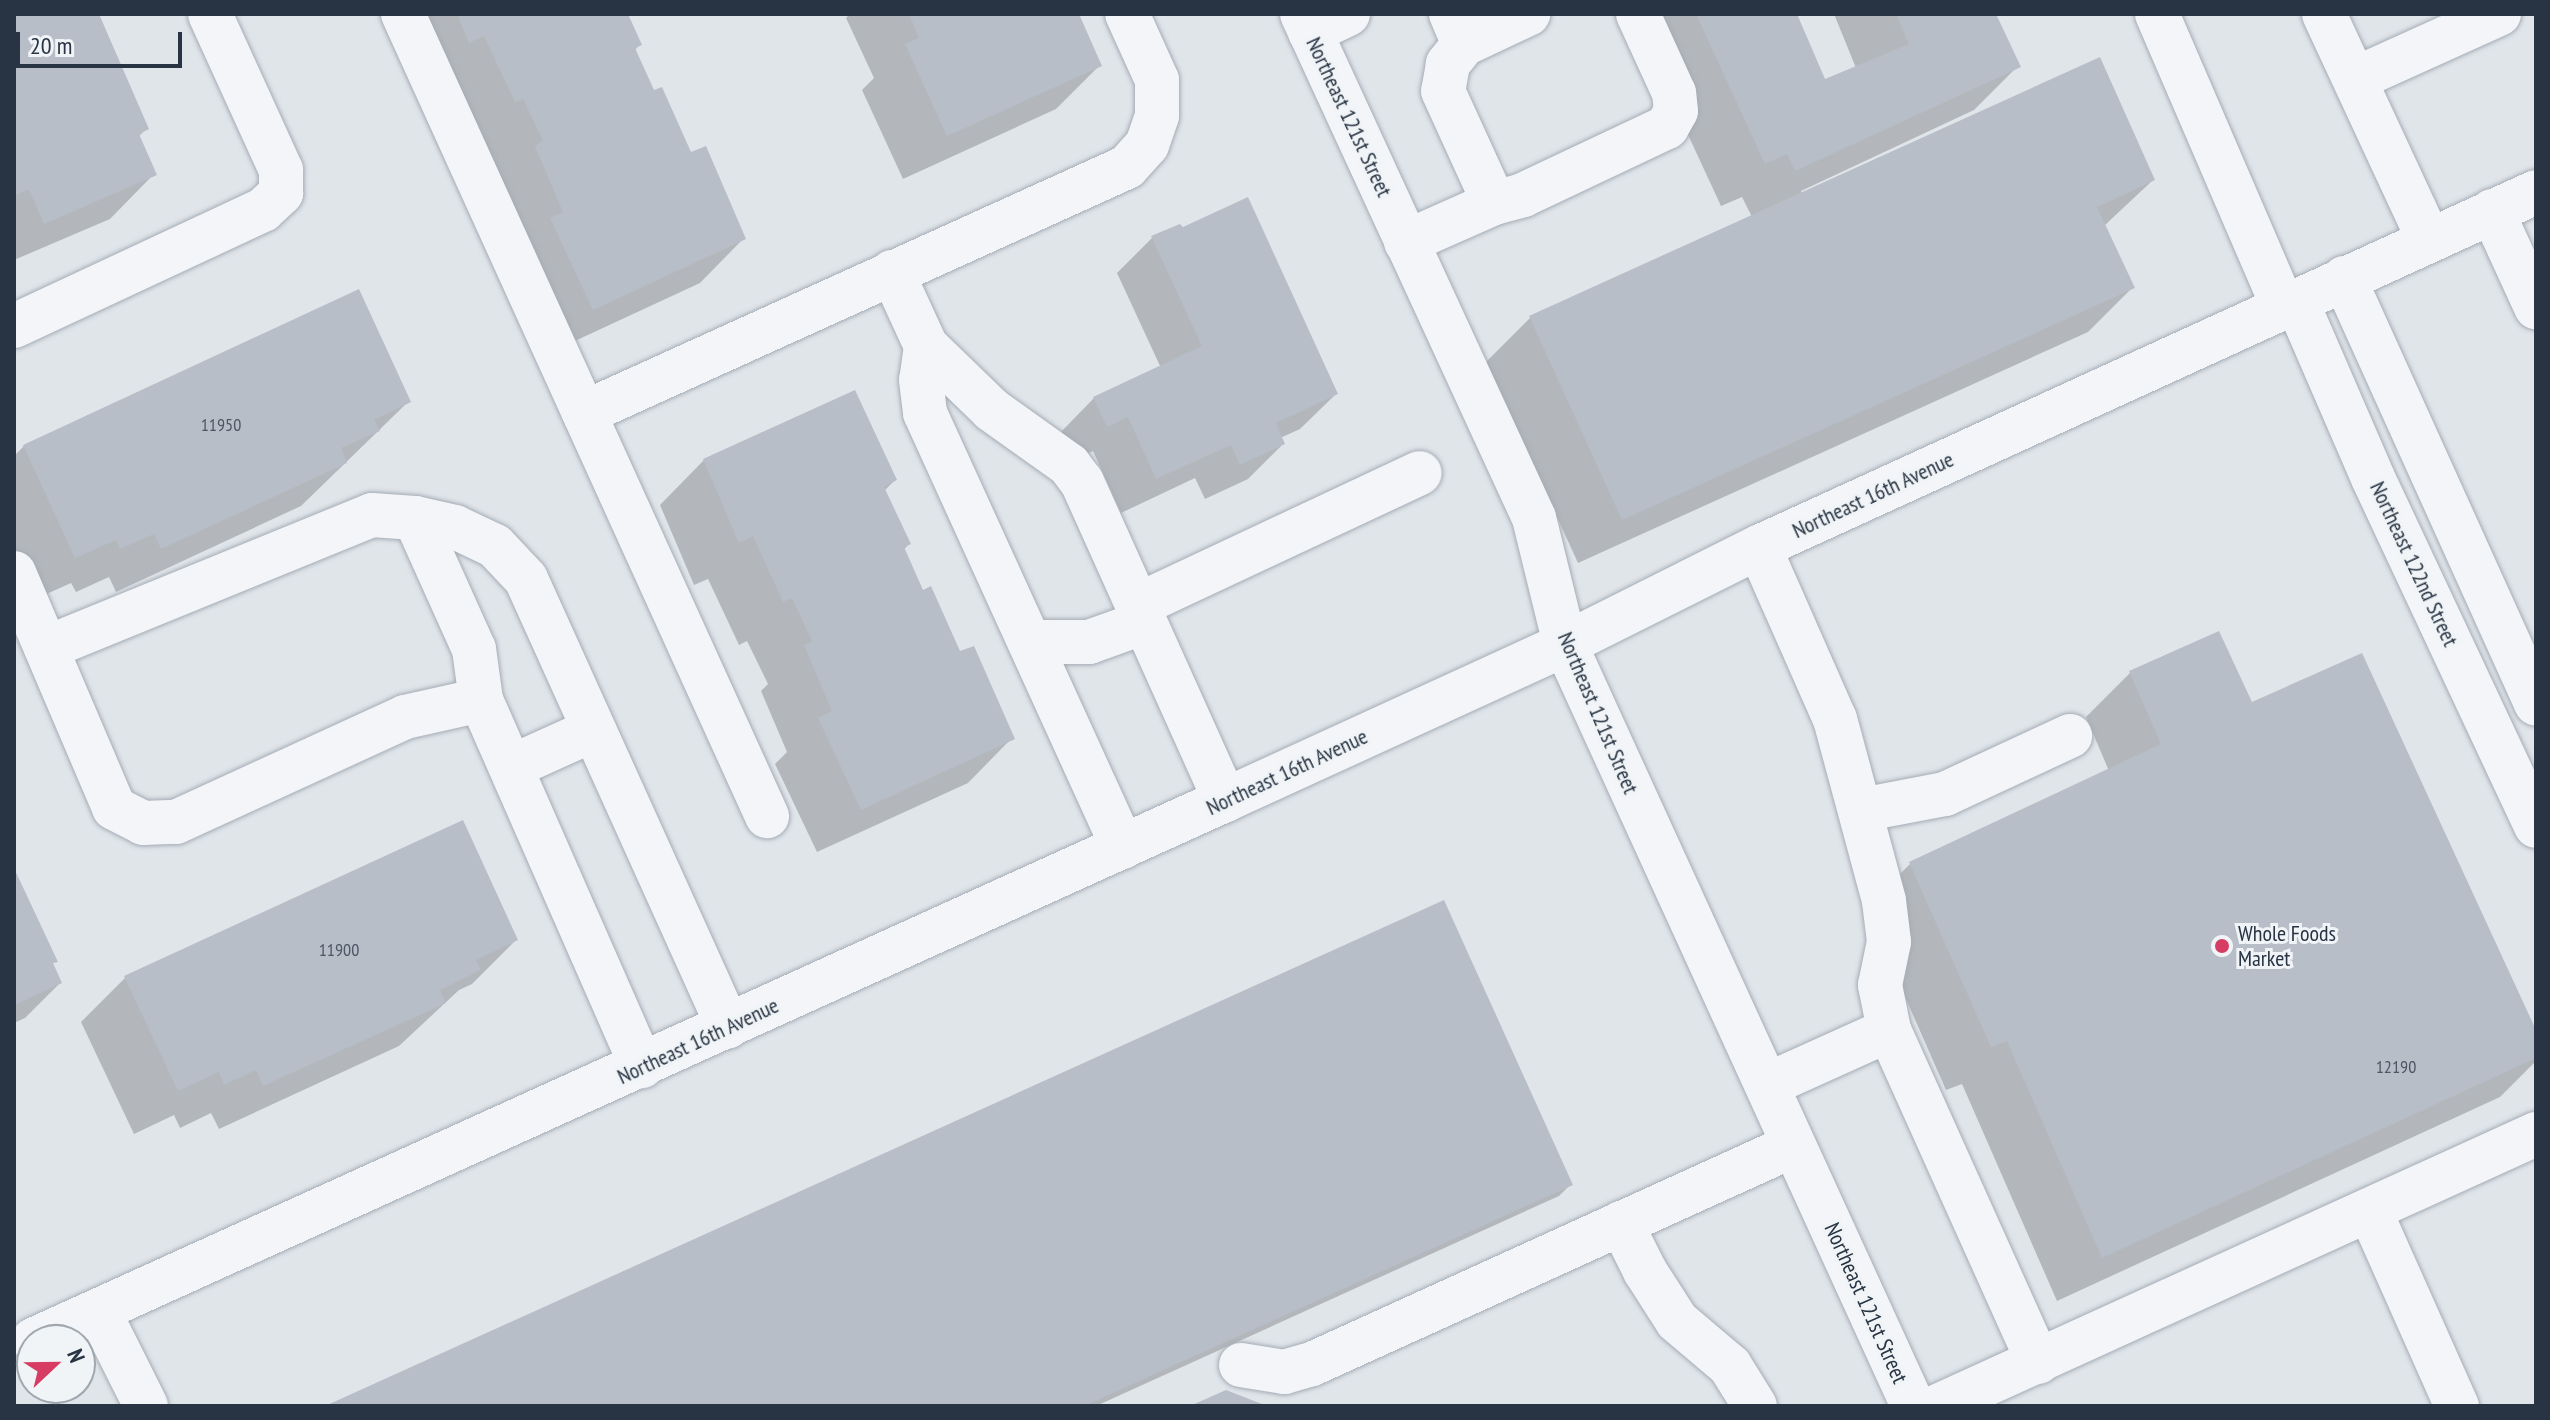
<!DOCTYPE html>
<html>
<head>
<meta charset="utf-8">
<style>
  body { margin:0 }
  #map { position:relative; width:2550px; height:1420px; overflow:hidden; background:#e0e5ea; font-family:"PT Sans Narrow",sans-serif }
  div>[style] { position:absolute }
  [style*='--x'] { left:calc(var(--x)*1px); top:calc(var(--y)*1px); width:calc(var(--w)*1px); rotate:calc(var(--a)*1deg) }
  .shadow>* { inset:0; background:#0003 }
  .building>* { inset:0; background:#b7bec8 }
  .roads { filter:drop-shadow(0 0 2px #a5acb5) drop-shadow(0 0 2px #a5acb5) }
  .minor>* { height:44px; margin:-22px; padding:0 22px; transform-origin:22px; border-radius:22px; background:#f3f5f8 }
  .dots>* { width:22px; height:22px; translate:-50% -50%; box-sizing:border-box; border:4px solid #f0f4f7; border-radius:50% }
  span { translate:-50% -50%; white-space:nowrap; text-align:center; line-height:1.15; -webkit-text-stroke:6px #f0f4f7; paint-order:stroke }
  .number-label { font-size:18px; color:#4c5664 }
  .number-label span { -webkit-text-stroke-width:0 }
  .street-label { font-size:22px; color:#283443 }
  .poi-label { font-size:22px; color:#283443 }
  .left { translate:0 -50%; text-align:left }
  .frame { position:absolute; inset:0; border:16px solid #283443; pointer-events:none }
  .north { position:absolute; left:16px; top:1324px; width:80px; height:80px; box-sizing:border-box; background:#f0f4f7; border:2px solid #a0a7af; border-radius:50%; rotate:68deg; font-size:22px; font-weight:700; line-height:32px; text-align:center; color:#283443 }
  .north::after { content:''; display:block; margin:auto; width:28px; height:36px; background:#d73d62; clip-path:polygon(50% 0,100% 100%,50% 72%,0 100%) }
  .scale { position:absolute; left:16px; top:32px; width:166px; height:36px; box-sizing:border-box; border:4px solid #283443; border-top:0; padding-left:10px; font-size:24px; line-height:28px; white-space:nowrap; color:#283443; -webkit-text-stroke:6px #f0f4f7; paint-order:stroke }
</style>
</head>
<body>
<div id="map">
  <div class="shadow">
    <div style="clip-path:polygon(14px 14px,97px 14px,147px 128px,138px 137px,154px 174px,110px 219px,14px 260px)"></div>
    <div style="clip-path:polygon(394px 14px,625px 14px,640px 44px,634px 51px,653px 93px,744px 238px,700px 283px,549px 353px)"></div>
    <div style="clip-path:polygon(850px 14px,1077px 14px,1100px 65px,1056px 109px,903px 179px,862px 90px,874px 78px,846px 18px)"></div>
    <div style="clip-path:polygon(1632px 14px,1795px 14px,1824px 81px,1856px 68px,1834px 14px,1994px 14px,2018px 66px,1974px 110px,1801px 191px,1802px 194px,2153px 180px,2104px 226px,2132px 288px,2088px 332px,1578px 563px,1486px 362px,1530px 318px,1752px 217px,1742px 197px,1721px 206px)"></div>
    <div style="clip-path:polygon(1180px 226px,1336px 394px,1300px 429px,1280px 438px,1283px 444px,1248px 479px,1205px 499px,1195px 478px,1121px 513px,1093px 451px,1072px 461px,1059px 434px,1094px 398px,1161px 368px,1117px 273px,1152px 238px)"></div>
    <div style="clip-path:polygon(408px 402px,301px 506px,116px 592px,109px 577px,76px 592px,71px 583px,31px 601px,14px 565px,14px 456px,24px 446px)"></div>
    <div style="clip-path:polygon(704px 460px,895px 480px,884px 491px,909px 544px,903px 550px,922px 592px,1012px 738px,968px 783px,817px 852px,775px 764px,787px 752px,761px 691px,768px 684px,747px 641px,739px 645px,708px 579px,694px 585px,660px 505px)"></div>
    <div style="clip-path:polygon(2130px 673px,2251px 705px,2536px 1035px,2536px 1061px,2500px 1097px,2057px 1301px,1962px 1084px,1946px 1090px,1866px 908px,1910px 864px,2109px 771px,2086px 717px)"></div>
    <div style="clip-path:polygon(14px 873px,55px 961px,52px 965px,60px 983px,25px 1018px,14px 1023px)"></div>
    <div style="clip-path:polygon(516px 940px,472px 984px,459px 990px,399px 1046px,219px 1129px,211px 1113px,180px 1128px,174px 1115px,134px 1134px,81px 1022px,126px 977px)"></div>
    <div style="clip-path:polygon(1571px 1184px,1559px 1196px,1096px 1406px,330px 1406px)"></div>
  </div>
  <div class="building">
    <div style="clip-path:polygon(14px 14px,99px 14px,149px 129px,139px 134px,157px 175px,44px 224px,29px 189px,14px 196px)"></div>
    <div style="clip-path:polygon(457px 14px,628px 14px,642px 45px,635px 48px,654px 90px,662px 87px,691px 152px,706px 146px,746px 239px,593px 310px,550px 218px,563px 212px,535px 146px,543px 140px,523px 99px,515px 102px,484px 36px,469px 43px)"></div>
    <div style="clip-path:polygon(909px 14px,1079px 14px,1102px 66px,947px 136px,905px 44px,919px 38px)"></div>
    <div style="clip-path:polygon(1696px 14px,1797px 14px,1825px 79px,1909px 44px,1896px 14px,1996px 14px,2021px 67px,1795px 171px,1787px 154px,1765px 164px)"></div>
    <div style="clip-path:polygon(2100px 57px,2155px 180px,2097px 207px,2135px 288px,1622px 520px,1529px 316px)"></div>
    <div style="clip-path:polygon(1248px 197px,1338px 394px,1276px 423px,1285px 444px,1240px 465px,1231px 445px,1156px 479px,1128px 417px,1107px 427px,1093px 397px,1202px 346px,1151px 236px,1180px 224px,1183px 227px)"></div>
    <div style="clip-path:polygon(359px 289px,411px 402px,374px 420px,380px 431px,341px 448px,347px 463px,161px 549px,154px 534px,120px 549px,116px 540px,75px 558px,23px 445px)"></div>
    <div style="clip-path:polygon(855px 390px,897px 480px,884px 487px,911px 544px,904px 547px,923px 590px,931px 586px,960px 651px,974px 646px,1015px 739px,861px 810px,818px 718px,832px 711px,804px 645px,812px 641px,792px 598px,783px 602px,753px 536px,739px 543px,703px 459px)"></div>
    <div style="clip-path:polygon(2219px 631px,2252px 702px,2362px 653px,2536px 1030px,2536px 1058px,2102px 1258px,2007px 1041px,1991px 1047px,1909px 862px,2161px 744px,2129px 671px)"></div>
    <div style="clip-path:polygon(463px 820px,518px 940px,476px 960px,481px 970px,440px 990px,446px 1003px,263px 1086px,256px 1070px,224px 1085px,219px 1072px,178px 1091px,124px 976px)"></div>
    <div style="clip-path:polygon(14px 868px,58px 962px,53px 963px,62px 983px,14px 1005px)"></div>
    <div style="clip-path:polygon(1444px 900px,1573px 1185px,1084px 1406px,325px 1406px)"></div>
    <div style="clip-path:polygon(1226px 1390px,1267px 1406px,1190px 1406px)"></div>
  </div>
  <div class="roads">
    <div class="minor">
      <div style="--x:403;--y:14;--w:881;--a:65.59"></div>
      <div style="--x:1302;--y:14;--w:555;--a:65.28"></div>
      <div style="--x:1534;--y:518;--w:130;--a:76.2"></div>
      <div style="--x:1565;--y:644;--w:838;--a:65.45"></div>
      <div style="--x:1451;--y:14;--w:33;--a:67"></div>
      <div style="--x:1464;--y:44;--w:71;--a:-25.1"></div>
      <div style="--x:2157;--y:14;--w:318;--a:66.7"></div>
      <div style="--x:2324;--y:14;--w:249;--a:65.1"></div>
      <div style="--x:1310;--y:32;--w:42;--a:-25.3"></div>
      <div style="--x:1464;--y:44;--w:26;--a:129"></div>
      <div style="--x:1448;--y:64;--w:27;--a:100"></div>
      <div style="--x:1443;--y:91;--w:123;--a:65.5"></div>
      <div style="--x:2355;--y:79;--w:158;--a:-24.3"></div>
      <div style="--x:2492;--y:211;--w:106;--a:65.4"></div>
      <div style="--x:1406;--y:242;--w:96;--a:-23.9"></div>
      <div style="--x:1494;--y:203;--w:30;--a:-15"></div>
      <div style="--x:1523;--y:195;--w:159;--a:-25.3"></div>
      <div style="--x:1667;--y:127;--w:18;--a:-61"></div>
      <div style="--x:1676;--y:111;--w:18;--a:-96"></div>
      <div style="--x:1674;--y:93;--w:87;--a:-114.5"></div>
      <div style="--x:892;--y:272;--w:81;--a:65.3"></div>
      <div style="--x:926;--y:346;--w:92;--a:44.1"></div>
      <div style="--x:992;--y:410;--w:95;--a:35.5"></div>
      <div style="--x:1069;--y:465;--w:21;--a:53"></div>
      <div style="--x:1082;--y:482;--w:349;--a:65.8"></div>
      <div style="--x:2344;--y:278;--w:467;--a:65.7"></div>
      <div style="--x:2296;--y:300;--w:194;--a:66.6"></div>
      <div style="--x:2373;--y:478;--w:384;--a:64.9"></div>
      <div style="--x:14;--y:326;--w:275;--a:-25"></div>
      <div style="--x:263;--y:210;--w:25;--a:-43"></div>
      <div style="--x:281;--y:193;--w:23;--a:-90"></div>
      <div style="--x:281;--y:170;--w:171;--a:-114.5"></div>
      <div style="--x:926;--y:346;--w:34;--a:98"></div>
      <div style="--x:921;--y:380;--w:33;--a:83"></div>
      <div style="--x:925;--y:413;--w:477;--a:65.5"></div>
      <div style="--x:584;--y:413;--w:596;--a:-24.37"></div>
      <div style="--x:1127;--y:167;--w:30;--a:-48"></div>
      <div style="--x:1147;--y:145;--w:31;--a:-71"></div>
      <div style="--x:1157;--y:116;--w:36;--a:-90"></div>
      <div style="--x:1157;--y:80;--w:72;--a:-114.4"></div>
      <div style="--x:415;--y:518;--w:144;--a:65.8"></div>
      <div style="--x:474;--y:649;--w:51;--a:82.2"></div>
      <div style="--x:1759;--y:547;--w:188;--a:66.2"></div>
      <div style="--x:1835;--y:719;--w:188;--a:74.9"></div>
      <div style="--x:1884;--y:901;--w:41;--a:83"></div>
      <div style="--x:1889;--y:942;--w:44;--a:101.8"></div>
      <div style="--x:1880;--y:985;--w:46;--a:78.7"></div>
      <div style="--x:1889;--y:1030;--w:134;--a:155.7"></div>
      <div style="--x:14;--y:573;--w:255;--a:66.9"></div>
      <div style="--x:114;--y:808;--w:33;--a:27"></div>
      <div style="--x:143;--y:823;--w:33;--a:-2"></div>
      <div style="--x:176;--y:822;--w:252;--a:-24.6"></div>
      <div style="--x:405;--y:717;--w:78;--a:-12.6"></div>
      <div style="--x:481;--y:700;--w:400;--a:66.3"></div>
      <div style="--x:1138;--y:605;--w:311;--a:-25.1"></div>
      <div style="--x:1030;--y:642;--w:59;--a:0"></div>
      <div style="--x:1089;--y:642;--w:59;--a:-19.7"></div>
      <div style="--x:46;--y:648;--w:352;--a:-22.2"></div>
      <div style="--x:372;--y:515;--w:43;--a:4"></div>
      <div style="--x:415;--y:518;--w:41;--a:12.7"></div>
      <div style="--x:455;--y:527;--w:44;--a:25.4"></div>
      <div style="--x:495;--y:546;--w:45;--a:46.8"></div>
      <div style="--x:526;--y:579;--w:491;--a:65.7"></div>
      <div style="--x:511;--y:767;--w:90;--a:-24.3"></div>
      <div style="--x:1861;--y:810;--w:86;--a:-10.8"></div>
      <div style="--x:1945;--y:794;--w:138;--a:-24.9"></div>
      <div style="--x:1889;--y:1030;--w:364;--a:65.8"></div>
      <div style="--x:2370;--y:1211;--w:214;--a:66"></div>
      <div style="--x:1621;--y:1223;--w:54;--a:63.4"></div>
      <div style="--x:1645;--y:1271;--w:59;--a:57.4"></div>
      <div style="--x:1677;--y:1321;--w:70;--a:40.3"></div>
      <div style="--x:1730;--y:1366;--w:47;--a:58"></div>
      <div style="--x:99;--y:1312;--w:105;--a:63.4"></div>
      <div style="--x:33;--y:1340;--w:1309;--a:-24.37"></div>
      <div style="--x:1225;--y:800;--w:374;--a:-24.6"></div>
      <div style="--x:1565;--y:644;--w:217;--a:-26.6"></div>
      <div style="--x:1759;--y:547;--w:854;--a:-24.55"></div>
      <div style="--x:1241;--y:1365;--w:44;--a:9.2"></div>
      <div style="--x:1284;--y:1372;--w:29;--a:-16"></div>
      <div style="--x:1312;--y:1364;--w:529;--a:-24.43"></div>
      <div style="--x:1938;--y:1406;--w:657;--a:-24.46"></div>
    </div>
  </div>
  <div class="dots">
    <div style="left:2222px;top:946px;background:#d73d62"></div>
  </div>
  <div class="number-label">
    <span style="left:221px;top:425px">11950</span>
    <span style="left:339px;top:950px">11900</span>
    <span style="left:2396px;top:1067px">12190</span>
  </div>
  <div class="street-label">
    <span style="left:1349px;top:117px;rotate:65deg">Northeast 121st Street</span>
    <span style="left:1873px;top:495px;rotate:-25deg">Northeast 16th Avenue</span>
    <span style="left:2414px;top:564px;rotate:65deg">Northeast 122nd Street</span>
    <span style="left:1598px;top:713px;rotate:67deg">Northeast 121st Street</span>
    <span style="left:1287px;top:772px;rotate:-25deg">Northeast 16th Avenue</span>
    <span style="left:698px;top:1041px;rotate:-25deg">Northeast 16th Avenue</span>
    <span style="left:1866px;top:1303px;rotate:66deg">Northeast 121st Street</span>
  </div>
  <div class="poi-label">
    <span class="left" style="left:2238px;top:946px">Whole Foods<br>Market</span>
  </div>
  <div class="frame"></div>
  <div class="north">N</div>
  <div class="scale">20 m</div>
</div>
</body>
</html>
